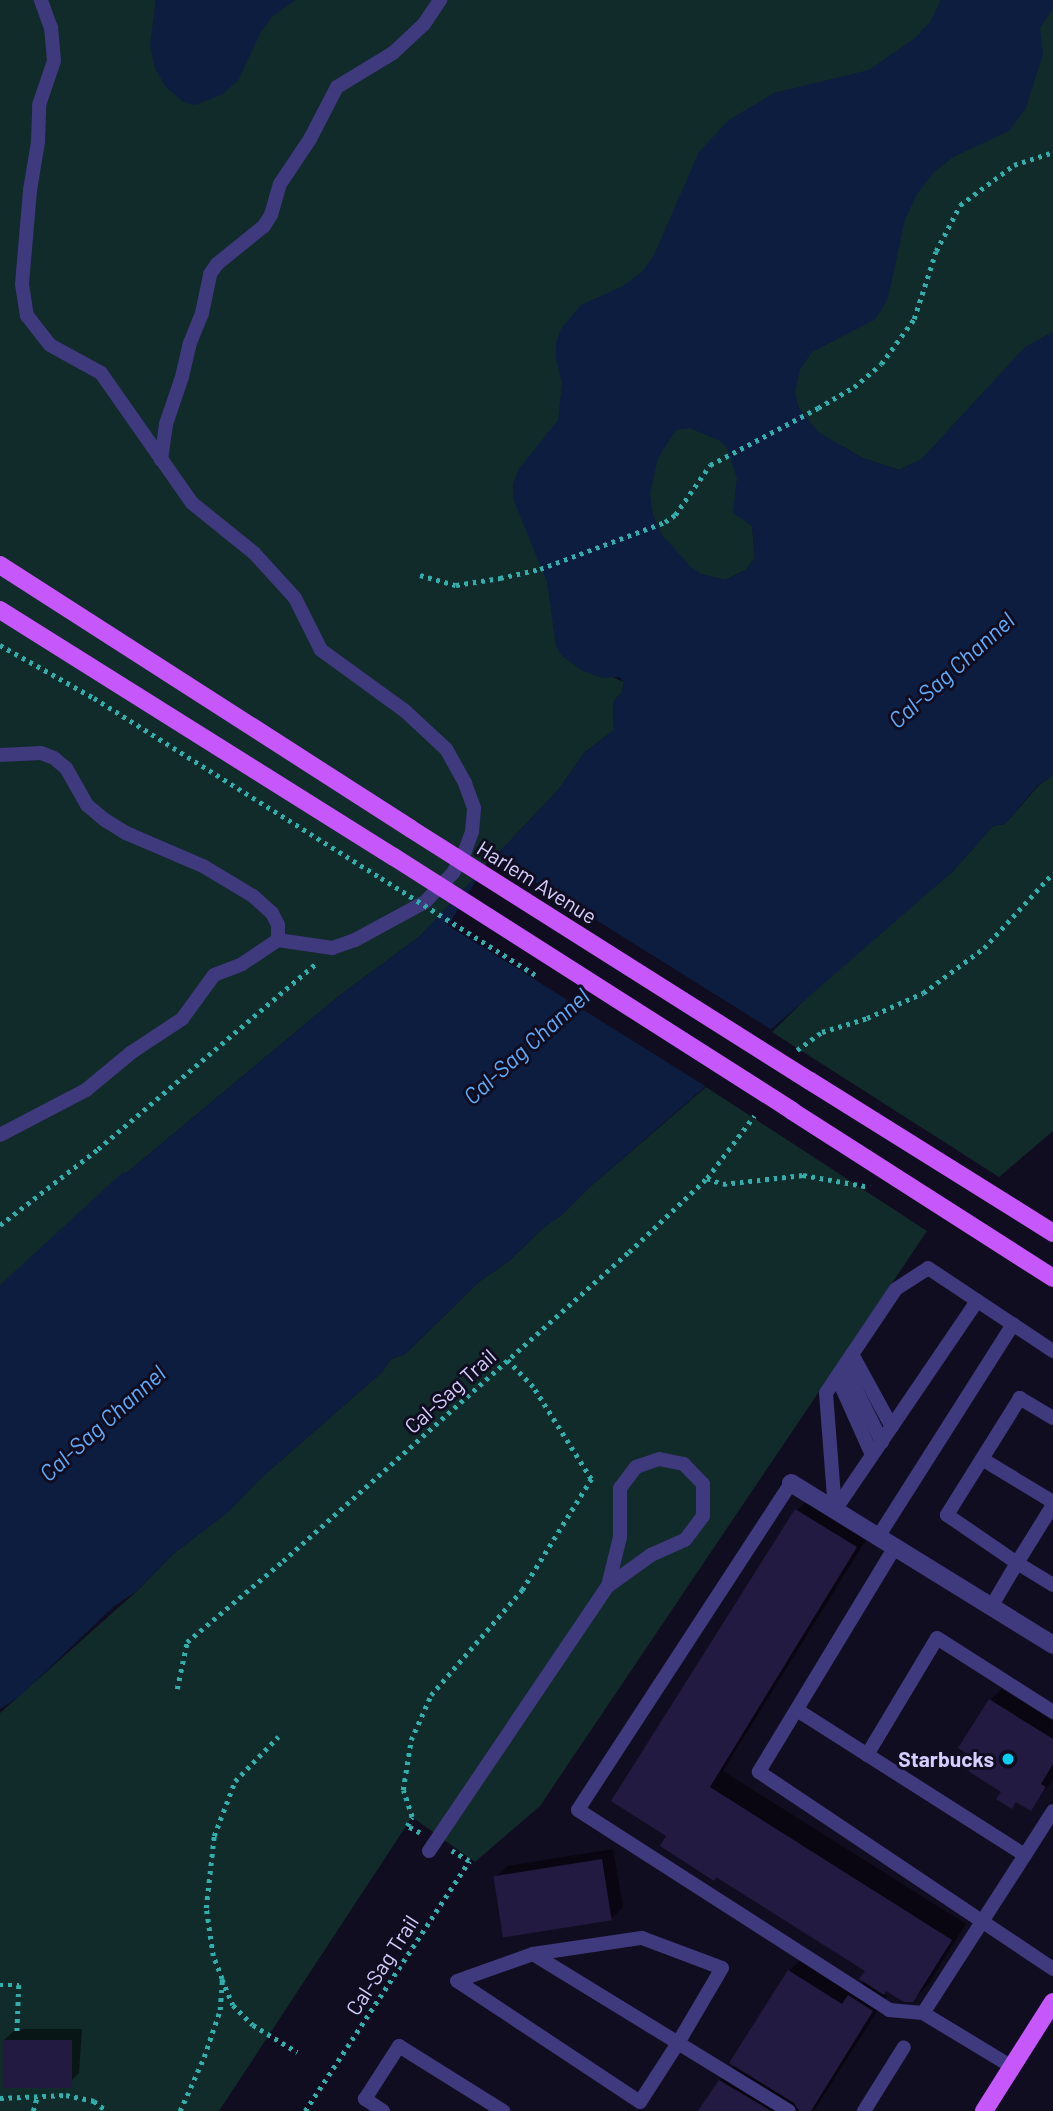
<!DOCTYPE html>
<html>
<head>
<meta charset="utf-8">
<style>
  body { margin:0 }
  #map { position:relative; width:1053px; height:2111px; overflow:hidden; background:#110d20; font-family:Barlow,sans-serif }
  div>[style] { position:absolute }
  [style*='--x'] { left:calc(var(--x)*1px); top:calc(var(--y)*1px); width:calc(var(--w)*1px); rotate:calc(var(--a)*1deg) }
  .green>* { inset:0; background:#112a2a }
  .water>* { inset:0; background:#0c1d40 }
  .pier>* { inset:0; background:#110d20; transform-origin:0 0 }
  .shadow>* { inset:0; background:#0007 }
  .stream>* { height:7px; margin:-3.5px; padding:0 3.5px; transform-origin:3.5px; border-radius:3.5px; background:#0c1d40 }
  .building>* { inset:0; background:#231a41; transform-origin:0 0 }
  .path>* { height:4.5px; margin-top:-2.25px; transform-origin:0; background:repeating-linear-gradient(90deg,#30afad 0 3.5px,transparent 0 8.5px) }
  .lane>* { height:14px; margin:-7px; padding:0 7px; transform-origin:7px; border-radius:7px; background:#3f397e }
  .street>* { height:18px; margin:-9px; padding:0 9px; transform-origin:9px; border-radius:9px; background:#3f397e }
  .primary>* { height:18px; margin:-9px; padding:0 9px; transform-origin:9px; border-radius:9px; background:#c557fb }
  .path-bridge>* { height:4.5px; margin-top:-2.25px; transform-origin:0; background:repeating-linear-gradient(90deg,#30afad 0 3.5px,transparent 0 8.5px) }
  .primary-bridge>* { height:18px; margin:-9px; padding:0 9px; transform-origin:9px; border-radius:9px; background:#c557fb }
  .dots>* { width:19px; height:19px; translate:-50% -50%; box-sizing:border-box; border:4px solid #110d20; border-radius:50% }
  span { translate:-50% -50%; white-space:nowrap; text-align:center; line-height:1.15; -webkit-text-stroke:6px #110d20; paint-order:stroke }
  .street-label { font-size:21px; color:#d5cefe }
  .poi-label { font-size:21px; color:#d5cefe; font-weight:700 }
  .right { translate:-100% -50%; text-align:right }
  .water-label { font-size:23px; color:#5eacfb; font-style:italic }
</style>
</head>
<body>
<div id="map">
  <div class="green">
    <div style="clip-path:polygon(0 0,1053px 0,1053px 332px,1025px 348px,922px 459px,899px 470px,862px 458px,842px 446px,752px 526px,755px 558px,746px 570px,725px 580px,701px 574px,610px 676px,624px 682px,622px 692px,613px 702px,614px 730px,585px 752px,559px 789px,420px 936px,339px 996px,124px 1175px,0 1289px)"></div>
    <div style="clip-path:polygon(1053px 775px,1053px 1131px,999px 1177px,772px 1032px,827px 978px,952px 872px,993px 826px,1005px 824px,1039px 785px)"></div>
    <div style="clip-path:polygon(706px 1087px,927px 1231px,540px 1806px,475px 1862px,412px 1817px,219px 2111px,0 2111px,0 1713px,137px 1591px,173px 1554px,228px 1512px,261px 1478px,382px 1372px,391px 1359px,405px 1354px,480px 1281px,509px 1261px,544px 1227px,563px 1214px,591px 1186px)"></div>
  </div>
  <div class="water">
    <div style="clip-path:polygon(156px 0,295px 0,272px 17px,261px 32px,238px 80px,223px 94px,195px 105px,182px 101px,165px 86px,155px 68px,150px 45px)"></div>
    <div style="clip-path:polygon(evenodd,941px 0,1053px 0,1053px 9px,1040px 28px,1043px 54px,1026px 108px,1009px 131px,953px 157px,934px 172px,917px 194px,905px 219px,888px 298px,880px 312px,874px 320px,812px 352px,800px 369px,795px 393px,799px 408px,818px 432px,862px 458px,899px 470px,922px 459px,1025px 347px,1053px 332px,1053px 775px,1038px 785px,1005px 824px,993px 826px,952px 872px,591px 1186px,563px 1214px,544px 1227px,509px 1261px,480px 1281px,405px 1354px,391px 1359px,382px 1372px,261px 1478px,228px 1512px,173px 1554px,137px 1591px,114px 1606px,20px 1696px,0 1709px,0 1289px,124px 1175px,339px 996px,420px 936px,559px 789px,585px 752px,614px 730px,613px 702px,622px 692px,624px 682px,619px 677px,603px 678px,583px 671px,562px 656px,556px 646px,547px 582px,514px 501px,513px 484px,519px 469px,558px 420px,562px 384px,556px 358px,556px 343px,561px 329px,581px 305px,623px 286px,642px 272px,654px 255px,699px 152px,729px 120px,774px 93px,869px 70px,915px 38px,930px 22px,941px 0,689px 428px,719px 440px,727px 448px,737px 478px,733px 513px,752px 526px,755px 558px,746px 570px,725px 580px,701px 574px,691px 567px,662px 535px,653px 515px,650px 494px,658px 458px,676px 430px,689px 428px)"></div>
  </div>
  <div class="pier">
    <div style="left:492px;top:855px;width:331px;height:83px;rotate:32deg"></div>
  </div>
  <div class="shadow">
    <div style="clip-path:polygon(812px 1495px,871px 1532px,723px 1771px,966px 1924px,928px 1985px,912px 2001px,887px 1989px,883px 1993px,887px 1996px,814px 2111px,701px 2111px,720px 2080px,735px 2065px,789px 1971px,804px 1956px,857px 1989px,865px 1981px,867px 1971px,614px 1801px,797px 1510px)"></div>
    <div style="clip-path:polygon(1002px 1689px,1053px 1721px,1053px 1780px,1031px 1809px,1018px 1801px,1012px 1807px,1003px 1791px,990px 1700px)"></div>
    <div style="clip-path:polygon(613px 1849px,623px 1907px,611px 1919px,495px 1878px,507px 1866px)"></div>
    <div style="clip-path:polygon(16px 2029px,82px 2029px,79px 2073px,67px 2085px,4px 2040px)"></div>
  </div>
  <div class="stream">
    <div style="--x:0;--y:1289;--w:168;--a:-42.6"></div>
  </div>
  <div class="building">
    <div style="clip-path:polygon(795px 1509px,857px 1547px,710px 1787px,952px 1940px,913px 2002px,904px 2002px,886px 1991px,884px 1995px,859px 1979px,865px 1971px,716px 1877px,714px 1881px,660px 1846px,666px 1836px,611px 1801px)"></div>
    <div style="clip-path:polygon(989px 1699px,1053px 1739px,1053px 1764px,1041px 1784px,1046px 1787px,1031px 1811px,1016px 1802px,1012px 1809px,996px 1799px,1001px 1792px,959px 1765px,966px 1753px,958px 1748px)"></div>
    <div style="left:602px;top:1859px;width:62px;height:110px;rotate:81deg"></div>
    <div style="clip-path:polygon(788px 1970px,842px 2004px,848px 1995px,873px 2011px,811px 2111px,799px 2111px,794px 2103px,729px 2063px)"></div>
    <div style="left:3px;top:2040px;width:69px;height:48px"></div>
    <div style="clip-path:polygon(719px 2080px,771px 2111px,698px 2111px)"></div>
  </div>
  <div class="path">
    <div style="--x:420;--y:575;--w:37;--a:16"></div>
    <div style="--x:456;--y:585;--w:45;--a:-9"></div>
    <div style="--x:500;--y:578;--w:41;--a:-12.7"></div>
    <div style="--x:540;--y:569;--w:134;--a:-20.6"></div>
    <div style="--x:665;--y:522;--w:12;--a:-35"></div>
    <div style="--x:675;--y:515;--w:61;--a:-55"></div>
    <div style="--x:710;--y:465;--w:122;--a:-27.8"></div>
    <div style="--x:818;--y:408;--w:42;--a:-30.3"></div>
    <div style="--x:854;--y:387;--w:35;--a:-40"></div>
    <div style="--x:881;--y:364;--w:56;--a:-53.7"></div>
    <div style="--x:914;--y:319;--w:71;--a:-72.1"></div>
    <div style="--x:936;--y:251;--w:52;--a:-62.4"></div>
    <div style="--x:960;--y:205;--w:67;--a:-36.5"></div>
    <div style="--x:1014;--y:165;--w:41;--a:-18.4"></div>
    <div style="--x:0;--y:645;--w:108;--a:29.4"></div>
    <div style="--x:94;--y:698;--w:339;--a:32.1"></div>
    <div style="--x:797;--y:1050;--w:31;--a:-36"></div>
    <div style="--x:822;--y:1032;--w:47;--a:-17.3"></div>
    <div style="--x:867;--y:1018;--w:61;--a:-24.1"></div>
    <div style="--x:923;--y:993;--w:76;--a:-36.4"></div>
    <div style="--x:984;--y:948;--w:102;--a:-47.4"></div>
    <div style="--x:707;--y:1178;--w:17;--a:21"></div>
    <div style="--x:723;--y:1184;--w:81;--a:-6.4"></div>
    <div style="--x:803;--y:1175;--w:68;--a:10.2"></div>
    <div style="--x:0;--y:1225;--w:124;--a:-37.8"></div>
    <div style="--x:98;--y:1149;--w:285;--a:-40.4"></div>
    <div style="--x:177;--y:1689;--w:48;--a:-78"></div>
    <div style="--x:187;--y:1642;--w:126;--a:-40.2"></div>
    <div style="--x:283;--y:1561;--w:464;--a:-41.8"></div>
    <div style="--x:629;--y:1252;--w:108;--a:-43.5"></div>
    <div style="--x:707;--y:1178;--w:78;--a:-52.8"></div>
    <div style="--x:420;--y:1833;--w:15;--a:-152"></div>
    <div style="--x:407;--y:1826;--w:10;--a:-61"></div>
    <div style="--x:412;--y:1817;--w:28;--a:-108"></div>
    <div style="--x:403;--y:1790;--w:51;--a:-80.9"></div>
    <div style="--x:411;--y:1740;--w:49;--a:-66"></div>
    <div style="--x:431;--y:1695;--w:139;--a:-49.1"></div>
    <div style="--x:522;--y:1590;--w:131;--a:-58.1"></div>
    <div style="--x:591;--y:1479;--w:109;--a:-122.2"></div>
    <div style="--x:533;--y:1387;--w:37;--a:-134"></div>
    <div style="--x:222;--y:1979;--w:25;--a:-111"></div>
    <div style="--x:213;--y:1956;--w:49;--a:-98.3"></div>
    <div style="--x:206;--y:1908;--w:72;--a:-83.7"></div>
    <div style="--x:214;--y:1836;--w:59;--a:-69.1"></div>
    <div style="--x:235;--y:1781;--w:62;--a:-45.7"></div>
    <div style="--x:0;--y:1985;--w:19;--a:0"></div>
    <div style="--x:19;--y:1985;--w:49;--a:92.3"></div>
    <div style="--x:0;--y:2098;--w:66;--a:-2.6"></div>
    <div style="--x:66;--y:2095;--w:29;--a:12"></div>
    <div style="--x:94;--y:2101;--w:16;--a:38"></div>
    <div style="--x:33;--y:2111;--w:15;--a:-74"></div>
    <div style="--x:180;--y:2111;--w:59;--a:-66"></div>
    <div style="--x:204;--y:2057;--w:50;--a:-71.2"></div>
    <div style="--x:220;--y:2010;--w:31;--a:-86"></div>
    <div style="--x:222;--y:1979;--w:28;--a:67"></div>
    <div style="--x:233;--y:2005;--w:28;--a:45"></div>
    <div style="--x:253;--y:2025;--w:52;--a:31.5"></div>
    <div style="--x:305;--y:2111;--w:299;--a:-56.7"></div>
    <div style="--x:469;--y:1861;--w:20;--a:-150"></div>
  </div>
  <div class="lane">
    <div style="--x:161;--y:460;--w:36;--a:-82"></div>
    <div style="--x:166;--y:424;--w:50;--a:-71.2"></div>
    <div style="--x:182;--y:377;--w:35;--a:-77"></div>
    <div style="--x:190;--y:343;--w:32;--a:-68"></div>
    <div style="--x:202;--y:313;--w:40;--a:-78"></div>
    <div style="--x:210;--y:274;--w:12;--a:-55"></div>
    <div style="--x:217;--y:264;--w:60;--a:-39"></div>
    <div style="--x:264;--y:226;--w:13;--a:-58"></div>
    <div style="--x:271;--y:215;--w:32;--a:-74"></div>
    <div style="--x:280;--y:184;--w:54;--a:-56.3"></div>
    <div style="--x:310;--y:139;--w:59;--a:-62.6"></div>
    <div style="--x:337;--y:87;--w:66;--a:-31.3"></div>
    <div style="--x:393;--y:53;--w:42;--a:-43.1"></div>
    <div style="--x:424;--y:24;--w:29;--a:-56"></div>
    <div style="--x:0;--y:755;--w:41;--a:-2.8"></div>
    <div style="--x:41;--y:753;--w:14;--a:21"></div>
    <div style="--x:54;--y:758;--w:16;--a:40"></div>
    <div style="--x:66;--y:768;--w:43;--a:60.4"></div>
    <div style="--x:87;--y:805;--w:23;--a:40"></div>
    <div style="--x:105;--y:820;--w:25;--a:32"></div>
    <div style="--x:126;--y:833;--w:84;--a:23.2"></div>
    <div style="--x:203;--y:866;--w:58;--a:31"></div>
    <div style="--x:253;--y:896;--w:25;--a:42"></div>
    <div style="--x:272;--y:913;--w:13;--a:63"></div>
    <div style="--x:278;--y:925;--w:15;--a:90"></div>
    <div style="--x:0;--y:1135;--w:97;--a:-27.6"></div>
    <div style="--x:86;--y:1090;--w:60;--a:-39.6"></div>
    <div style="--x:132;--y:1052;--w:60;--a:-33.4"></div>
    <div style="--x:182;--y:1019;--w:54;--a:-54"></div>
    <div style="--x:214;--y:975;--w:30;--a:-21"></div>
    <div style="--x:242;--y:964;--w:43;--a:-33.7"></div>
    <div style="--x:278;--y:940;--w:55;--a:8.4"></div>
    <div style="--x:332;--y:948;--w:24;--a:-19"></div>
    <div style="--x:355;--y:940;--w:80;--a:-28.5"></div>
    <div style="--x:425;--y:902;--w:40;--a:-46"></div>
    <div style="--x:453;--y:873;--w:25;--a:-61"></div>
    <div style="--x:465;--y:851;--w:20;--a:-70"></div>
    <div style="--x:472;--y:832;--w:24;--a:-85"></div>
    <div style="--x:474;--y:808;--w:27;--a:-110"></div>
    <div style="--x:465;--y:783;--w:39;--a:-119"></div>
    <div style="--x:446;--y:749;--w:56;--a:-137.2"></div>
    <div style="--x:405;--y:711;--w:104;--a:-144"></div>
    <div style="--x:321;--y:650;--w:58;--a:-116.6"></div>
    <div style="--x:295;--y:598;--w:61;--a:-132.3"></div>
    <div style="--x:254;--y:553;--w:80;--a:-141.1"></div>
    <div style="--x:192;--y:503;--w:159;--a:-125"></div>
    <div style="--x:101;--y:373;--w:58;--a:-151.2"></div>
    <div style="--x:50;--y:345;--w:37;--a:-128"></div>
    <div style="--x:27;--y:316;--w:32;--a:-99"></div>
    <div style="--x:22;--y:284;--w:94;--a:-85.1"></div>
    <div style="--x:30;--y:190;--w:49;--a:-80.5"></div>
    <div style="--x:38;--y:142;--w:37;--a:-88"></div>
    <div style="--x:39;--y:105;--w:46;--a:-71.2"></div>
    <div style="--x:54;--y:61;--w:33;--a:-95"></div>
    <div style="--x:51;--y:28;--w:30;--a:-110"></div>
    <div style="--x:852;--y:1354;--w:83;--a:61.3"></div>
    <div style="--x:844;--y:1366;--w:85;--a:63.4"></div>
    <div style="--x:837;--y:1377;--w:85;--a:65.8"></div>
    <div style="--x:1053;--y:1418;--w:39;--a:-149"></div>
    <div style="--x:1020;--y:1398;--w:138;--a:122"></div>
    <div style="--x:947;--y:1515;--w:85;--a:34.4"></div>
    <div style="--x:1017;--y:1563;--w:68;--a:-58.2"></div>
    <div style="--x:982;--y:1459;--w:83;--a:31.2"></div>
    <div style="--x:791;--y:1483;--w:390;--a:123.1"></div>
    <div style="--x:578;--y:1810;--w:370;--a:32.7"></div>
    <div style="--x:889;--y:2010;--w:34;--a:5"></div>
    <div style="--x:923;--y:2013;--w:104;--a:31.2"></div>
    <div style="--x:835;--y:1510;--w:117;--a:-94.4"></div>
    <div style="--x:826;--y:1393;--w:125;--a:-56.1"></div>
    <div style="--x:896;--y:1289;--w:38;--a:-33"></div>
    <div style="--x:928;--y:1268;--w:150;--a:33.6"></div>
    <div style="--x:835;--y:1510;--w:253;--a:-55.8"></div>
    <div style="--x:878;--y:1537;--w:252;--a:-57.6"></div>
    <div style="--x:895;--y:1547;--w:263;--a:121.2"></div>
    <div style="--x:759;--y:1772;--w:354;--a:33.8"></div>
    <div style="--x:991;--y:1607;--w:51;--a:-59.4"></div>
    <div style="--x:1017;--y:1563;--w:42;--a:31.4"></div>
    <div style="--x:797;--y:1710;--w:270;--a:32.5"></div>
    <div style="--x:1025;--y:1855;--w:188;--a:122.8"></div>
    <div style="--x:867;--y:1755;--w:136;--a:-59.1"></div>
    <div style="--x:937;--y:1638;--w:138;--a:32.5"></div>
    <div style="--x:429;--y:1851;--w:320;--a:-56"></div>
    <div style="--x:608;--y:1586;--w:53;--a:-35.8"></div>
    <div style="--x:651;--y:1555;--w:37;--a:-24"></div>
    <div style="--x:685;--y:1540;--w:30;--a:-53"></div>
    <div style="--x:703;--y:1516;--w:32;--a:-90"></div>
    <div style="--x:703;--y:1484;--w:28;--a:-134"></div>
    <div style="--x:684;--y:1464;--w:25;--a:-169"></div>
    <div style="--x:659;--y:1459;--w:24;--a:161"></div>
    <div style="--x:636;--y:1467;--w:26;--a:127"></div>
    <div style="--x:620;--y:1488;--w:49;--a:90"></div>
    <div style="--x:620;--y:1537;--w:50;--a:103.8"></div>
    <div style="--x:1025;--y:1855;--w:52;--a:-57.5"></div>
    <div style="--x:533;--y:1954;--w:110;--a:-8.4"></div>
    <div style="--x:642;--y:1938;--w:85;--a:20.6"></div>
    <div style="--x:722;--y:1968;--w:87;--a:120.4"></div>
    <div style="--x:678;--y:2043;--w:70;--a:122.8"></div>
    <div style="--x:640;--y:2102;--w:219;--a:-146.5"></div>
    <div style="--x:457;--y:1981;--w:81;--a:-19.6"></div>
    <div style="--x:533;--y:1954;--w:170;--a:31.5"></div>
    <div style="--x:678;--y:2043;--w:130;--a:31.5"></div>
    <div style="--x:383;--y:2111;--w:22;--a:-146"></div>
    <div style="--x:365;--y:2099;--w:63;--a:-57.3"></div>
    <div style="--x:399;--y:2046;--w:123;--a:32"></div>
    <div style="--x:864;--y:2111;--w:75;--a:-58"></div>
  </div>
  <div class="street">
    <div style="--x:791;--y:1483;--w:308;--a:31.7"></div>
  </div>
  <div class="primary">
    <div style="--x:0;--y:565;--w:488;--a:32.7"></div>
    <div style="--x:0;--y:610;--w:465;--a:32.1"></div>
    <div style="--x:810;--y:1081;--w:287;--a:32"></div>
    <div style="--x:792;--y:1111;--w:310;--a:32.6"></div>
    <div style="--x:984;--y:2111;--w:129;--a:-57.7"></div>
  </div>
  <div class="path-bridge">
    <div style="--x:381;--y:878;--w:186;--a:32.1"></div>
  </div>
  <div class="primary-bridge">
    <div style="--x:411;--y:829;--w:472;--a:32.3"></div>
    <div style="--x:394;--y:857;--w:472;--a:32.5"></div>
  </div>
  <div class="dots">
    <div style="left:1008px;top:1759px;background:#05d0f2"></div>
  </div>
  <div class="street-label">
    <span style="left:537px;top:882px;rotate:32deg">Harlem Avenue</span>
    <span style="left:450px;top:1391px;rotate:-42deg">Cal-Sag Trail</span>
    <span style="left:382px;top:1965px;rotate:-57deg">Cal-Sag Trail</span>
  </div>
  <div class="poi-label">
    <span class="right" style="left:994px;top:1759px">Starbucks</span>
  </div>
  <div class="water-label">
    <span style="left:951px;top:670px;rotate:-42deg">Cal-Sag Channel</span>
    <span style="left:526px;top:1046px;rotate:-42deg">Cal-Sag Channel</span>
    <span style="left:102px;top:1423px;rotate:-42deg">Cal-Sag Channel</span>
  </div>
</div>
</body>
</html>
